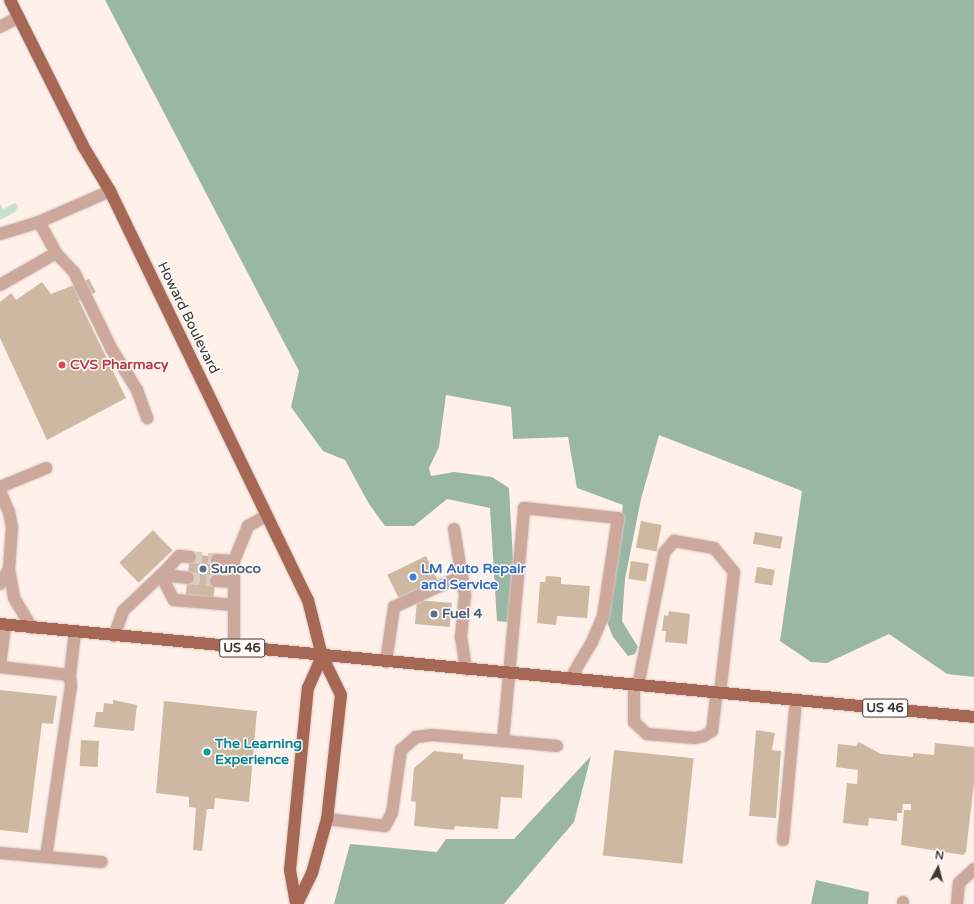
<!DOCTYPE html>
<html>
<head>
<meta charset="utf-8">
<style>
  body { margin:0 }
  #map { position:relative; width:974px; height:904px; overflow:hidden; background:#fff1e9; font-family:"Varela Round",sans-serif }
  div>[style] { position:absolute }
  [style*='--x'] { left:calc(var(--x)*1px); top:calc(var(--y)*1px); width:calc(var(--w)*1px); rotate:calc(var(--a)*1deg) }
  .green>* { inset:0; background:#c6e1cf }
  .forest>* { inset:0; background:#9ab7a3 }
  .building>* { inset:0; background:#cfb8a1; transform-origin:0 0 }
  .minor-tunnel>* { height:12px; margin-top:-6px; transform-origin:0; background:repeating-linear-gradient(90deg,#d9ccc5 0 12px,transparent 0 18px) }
  .roads { filter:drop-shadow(0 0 1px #d9ccc5) drop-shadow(0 0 1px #d9ccc5) }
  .minor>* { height:12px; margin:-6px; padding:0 6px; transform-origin:6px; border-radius:6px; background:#cca89d }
  .major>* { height:12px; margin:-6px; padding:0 6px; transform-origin:6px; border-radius:6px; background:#a66754 }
  .dots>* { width:11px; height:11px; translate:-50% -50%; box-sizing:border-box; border:2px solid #fff; border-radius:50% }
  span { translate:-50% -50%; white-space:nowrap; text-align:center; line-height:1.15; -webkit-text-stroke:3px #fff; paint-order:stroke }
  .shield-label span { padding:1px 3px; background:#fff; border:1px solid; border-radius:3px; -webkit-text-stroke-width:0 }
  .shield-label { font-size:13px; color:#413833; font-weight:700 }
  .street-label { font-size:14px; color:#413833 }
  .health-label { font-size:14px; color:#be3a42; font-weight:700 }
  .left { translate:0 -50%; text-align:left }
  .service-label { font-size:14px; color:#4e5e75; font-weight:700 }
  .shop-label { font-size:14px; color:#366cbe; font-weight:700 }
  .culture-label { font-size:14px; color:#0d838f; font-weight:700 }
  .north { position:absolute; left:918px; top:848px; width:40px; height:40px; -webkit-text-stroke:3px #fff; paint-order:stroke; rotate:7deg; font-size:11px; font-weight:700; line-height:16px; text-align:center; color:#413833 }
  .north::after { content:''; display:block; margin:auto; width:14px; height:18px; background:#413833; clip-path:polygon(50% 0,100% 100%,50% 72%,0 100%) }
</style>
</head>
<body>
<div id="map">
  <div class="green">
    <div style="clip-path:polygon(15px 203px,18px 206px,15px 212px,0 220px,0 204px,3px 209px)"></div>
  </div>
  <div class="forest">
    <div style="clip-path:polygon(105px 0,974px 0,974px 677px,947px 674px,889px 634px,827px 663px,811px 662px,780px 641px,802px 491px,659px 435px,641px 499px,625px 579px,622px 621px,638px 647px,635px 654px,628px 656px,613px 637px,607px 622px,623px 505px,577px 488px,568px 437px,513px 439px,511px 407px,446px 395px,439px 447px,429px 468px,431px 476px,454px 472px,492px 477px,509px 488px,513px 559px,508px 622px,497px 621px,490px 508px,447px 499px,414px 526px,385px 526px,369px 504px,345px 460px,323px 451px,291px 407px,299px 371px)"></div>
    <div style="clip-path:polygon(591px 756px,574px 822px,504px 904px,334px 904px,350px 844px,437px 852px,446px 839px,514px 839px)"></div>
    <div style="clip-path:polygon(816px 880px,869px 892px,868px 904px,811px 904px)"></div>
  </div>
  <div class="building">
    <div style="clip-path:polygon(89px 279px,96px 292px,79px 301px,126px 398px,47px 440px,0 338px,0 302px,11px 293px,16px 300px,42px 282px,51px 294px)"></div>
    <div style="left:641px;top:521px;width:21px;height:27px;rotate:11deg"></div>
    <div style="left:153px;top:530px;width:28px;height:47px;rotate:46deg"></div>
    <div style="left:755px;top:532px;width:28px;height:12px;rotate:10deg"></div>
    <div style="left:190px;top:554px;width:28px;height:44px;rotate:6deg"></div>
    <div style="left:426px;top:556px;width:28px;height:43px;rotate:64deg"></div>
    <div style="left:631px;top:561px;width:18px;height:18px;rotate:9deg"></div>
    <div style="left:757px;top:567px;width:18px;height:16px;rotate:9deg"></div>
    <div style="clip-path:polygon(546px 576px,561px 577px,561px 584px,590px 586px,587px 618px,557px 616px,556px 625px,537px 623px,540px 582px,545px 582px)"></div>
    <div style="left:417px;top:600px;width:35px;height:24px;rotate:5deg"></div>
    <div style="clip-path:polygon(669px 611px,690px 614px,687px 644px,665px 642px,666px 631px,662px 631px,664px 615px,668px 616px)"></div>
    <div style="clip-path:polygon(0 690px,57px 696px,53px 724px,42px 723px,28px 833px,0 830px)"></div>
    <div style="clip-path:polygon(113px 700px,137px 705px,134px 731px,94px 727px,96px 712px,103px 712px,104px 703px,113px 704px)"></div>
    <div style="clip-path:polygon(164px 701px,257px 711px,249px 802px,215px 798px,214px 809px,207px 809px,202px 851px,193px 850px,196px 808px,189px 807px,189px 797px,156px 793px)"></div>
    <div style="clip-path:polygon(756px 730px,775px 733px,772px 750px,781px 751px,776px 818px,749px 816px)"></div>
    <div style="left:81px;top:740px;width:18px;height:26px;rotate:3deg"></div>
    <div style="clip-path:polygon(859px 742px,881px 754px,913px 757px,913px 753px,934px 755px,935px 743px,974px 747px,974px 783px,966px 852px,963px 855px,901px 845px,904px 810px,911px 810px,911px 804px,903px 804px,902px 813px,897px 813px,897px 821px,869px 818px,868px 826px,843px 823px,847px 783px,857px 784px,858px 770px,836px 767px,838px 744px,856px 746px)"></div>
    <div style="left:614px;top:750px;width:80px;height:106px;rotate:6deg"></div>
    <div style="clip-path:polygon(434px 751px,463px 754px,463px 759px,524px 765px,522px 798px,501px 797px,498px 829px,455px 826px,454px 830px,414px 826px,416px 802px,411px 801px,414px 768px)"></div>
  </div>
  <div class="minor-tunnel">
    <div style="--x:190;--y:557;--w:27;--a:6"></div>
    <div style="--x:188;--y:578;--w:28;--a:6"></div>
  </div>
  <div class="roads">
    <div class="minor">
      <div style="--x:0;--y:27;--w:21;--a:-28"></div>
      <div style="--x:39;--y:222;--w:35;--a:61"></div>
      <div style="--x:56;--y:253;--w:26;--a:47"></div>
      <div style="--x:74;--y:272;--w:85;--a:64"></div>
      <div style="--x:111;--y:348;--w:49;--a:58.2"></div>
      <div style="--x:137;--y:390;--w:30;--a:70"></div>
      <div style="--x:0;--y:234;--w:41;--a:-17.1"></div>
      <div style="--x:39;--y:222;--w:77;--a:-23.6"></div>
      <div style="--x:0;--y:285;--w:64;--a:-29.7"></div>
      <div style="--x:0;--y:487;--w:50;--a:-22.4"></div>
      <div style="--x:0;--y:491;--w:23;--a:67"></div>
      <div style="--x:9;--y:512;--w:15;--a:79"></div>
      <div style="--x:12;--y:527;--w:42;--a:94.1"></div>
      <div style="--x:9;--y:569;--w:29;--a:80"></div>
      <div style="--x:14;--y:598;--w:35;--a:59"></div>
      <div style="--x:454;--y:529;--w:67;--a:80.5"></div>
      <div style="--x:465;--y:595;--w:42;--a:95.4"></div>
      <div style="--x:461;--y:637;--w:33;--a:81"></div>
      <div style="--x:190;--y:557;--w:11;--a:-175"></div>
      <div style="--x:179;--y:556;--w:26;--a:133"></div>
      <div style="--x:161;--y:575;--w:28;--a:63"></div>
      <div style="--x:174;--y:600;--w:60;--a:4.8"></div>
      <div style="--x:217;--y:560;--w:17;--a:3"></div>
      <div style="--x:216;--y:581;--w:18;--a:3"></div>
      <div style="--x:0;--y:584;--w:17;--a:-59"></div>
      <div style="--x:114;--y:636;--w:27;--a:-70"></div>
      <div style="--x:123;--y:611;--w:52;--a:-43.5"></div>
      <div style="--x:161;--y:575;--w:27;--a:6"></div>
      <div style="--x:234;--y:648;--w:87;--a:-90"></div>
      <div style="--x:234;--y:561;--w:38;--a:-68"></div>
      <div style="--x:248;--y:526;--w:21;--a:-29"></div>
      <div style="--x:386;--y:662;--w:56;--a:-81.7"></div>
      <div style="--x:394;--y:607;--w:75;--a:-24.5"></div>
      <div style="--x:0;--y:666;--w:41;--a:-83"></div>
      <div style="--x:0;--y:667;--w:70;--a:6.5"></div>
      <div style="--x:70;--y:675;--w:43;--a:-83.4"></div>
      <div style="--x:634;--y:685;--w:37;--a:90"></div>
      <div style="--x:634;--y:722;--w:18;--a:43"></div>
      <div style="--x:647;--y:734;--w:48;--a:4.8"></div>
      <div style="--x:695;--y:738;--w:9;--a:-13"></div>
      <div style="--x:704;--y:736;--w:9;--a:-32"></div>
      <div style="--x:712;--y:731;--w:38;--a:-83"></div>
      <div style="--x:638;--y:686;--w:136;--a:-78.9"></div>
      <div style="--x:664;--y:553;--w:16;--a:-50"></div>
      <div style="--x:674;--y:541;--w:41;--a:9.9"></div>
      <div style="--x:714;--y:548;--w:31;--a:50"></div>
      <div style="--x:734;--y:572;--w:122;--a:96.6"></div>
      <div style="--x:557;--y:746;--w:54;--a:-174.7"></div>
      <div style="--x:503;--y:741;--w:234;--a:-84.8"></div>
      <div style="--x:524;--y:508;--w:95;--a:6.1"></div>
      <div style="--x:618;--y:518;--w:99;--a:98.7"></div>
      <div style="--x:603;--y:616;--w:28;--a:113"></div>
      <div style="--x:592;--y:642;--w:43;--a:120.7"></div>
      <div style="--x:327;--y:819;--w:58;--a:6.9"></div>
      <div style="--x:385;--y:826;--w:15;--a:-62"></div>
      <div style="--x:392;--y:813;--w:64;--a:-81.9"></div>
      <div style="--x:401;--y:750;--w:20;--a:-41"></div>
      <div style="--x:416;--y:737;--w:16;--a:-7"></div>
      <div style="--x:432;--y:735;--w:71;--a:4.8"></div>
      <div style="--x:783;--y:840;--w:141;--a:-84.7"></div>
      <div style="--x:0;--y:853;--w:102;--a:5"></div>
      <div style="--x:46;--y:857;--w:173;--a:-81.7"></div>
      <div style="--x:71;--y:686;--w:11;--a:-95"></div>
      <div style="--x:903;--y:904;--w:2;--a:-90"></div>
      <div style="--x:957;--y:904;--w:21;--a:-85"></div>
      <div style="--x:959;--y:883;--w:21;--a:-43"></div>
    </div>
    <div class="major">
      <div style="--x:10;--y:0;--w:163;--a:63.4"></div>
      <div style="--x:83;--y:146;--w:52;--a:59"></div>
      <div style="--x:110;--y:191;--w:454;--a:64.2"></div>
      <div style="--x:308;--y:600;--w:58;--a:76"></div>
      <div style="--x:322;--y:656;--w:43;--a:64"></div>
      <div style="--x:341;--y:695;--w:125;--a:96.4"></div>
      <div style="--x:327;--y:819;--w:56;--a:105.5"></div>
      <div style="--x:312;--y:873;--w:34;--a:116"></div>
      <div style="--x:0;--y:624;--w:978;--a:5.45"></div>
      <div style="--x:296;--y:904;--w:35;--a:-100"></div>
      <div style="--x:290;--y:870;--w:183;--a:-84.4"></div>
      <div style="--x:308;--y:688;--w:35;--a:-66"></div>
    </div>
  </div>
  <div class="dots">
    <div style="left:62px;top:365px;background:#e0444e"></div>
    <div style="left:203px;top:569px;background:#5c6f8a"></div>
    <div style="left:413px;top:577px;background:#3f7fe0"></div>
    <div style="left:434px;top:614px;background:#5c6f8a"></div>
    <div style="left:207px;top:752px;background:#0f9aa8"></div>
  </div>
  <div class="shield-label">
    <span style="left:242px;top:648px">US 46</span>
    <span style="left:885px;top:708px">US 46</span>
  </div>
  <div class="street-label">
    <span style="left:188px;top:318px;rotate:64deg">Howard Boulevard</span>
  </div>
  <div class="health-label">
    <span class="left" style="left:70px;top:365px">CVS Pharmacy</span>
  </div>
  <div class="service-label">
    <span class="left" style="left:211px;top:569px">Sunoco</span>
    <span class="left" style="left:442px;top:614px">Fuel 4</span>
  </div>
  <div class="shop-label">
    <span class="left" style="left:421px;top:577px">LM Auto Repair<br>and Service</span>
  </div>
  <div class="culture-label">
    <span class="left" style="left:215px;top:752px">The Learning<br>Experience</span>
  </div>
  <div class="north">N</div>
</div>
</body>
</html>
